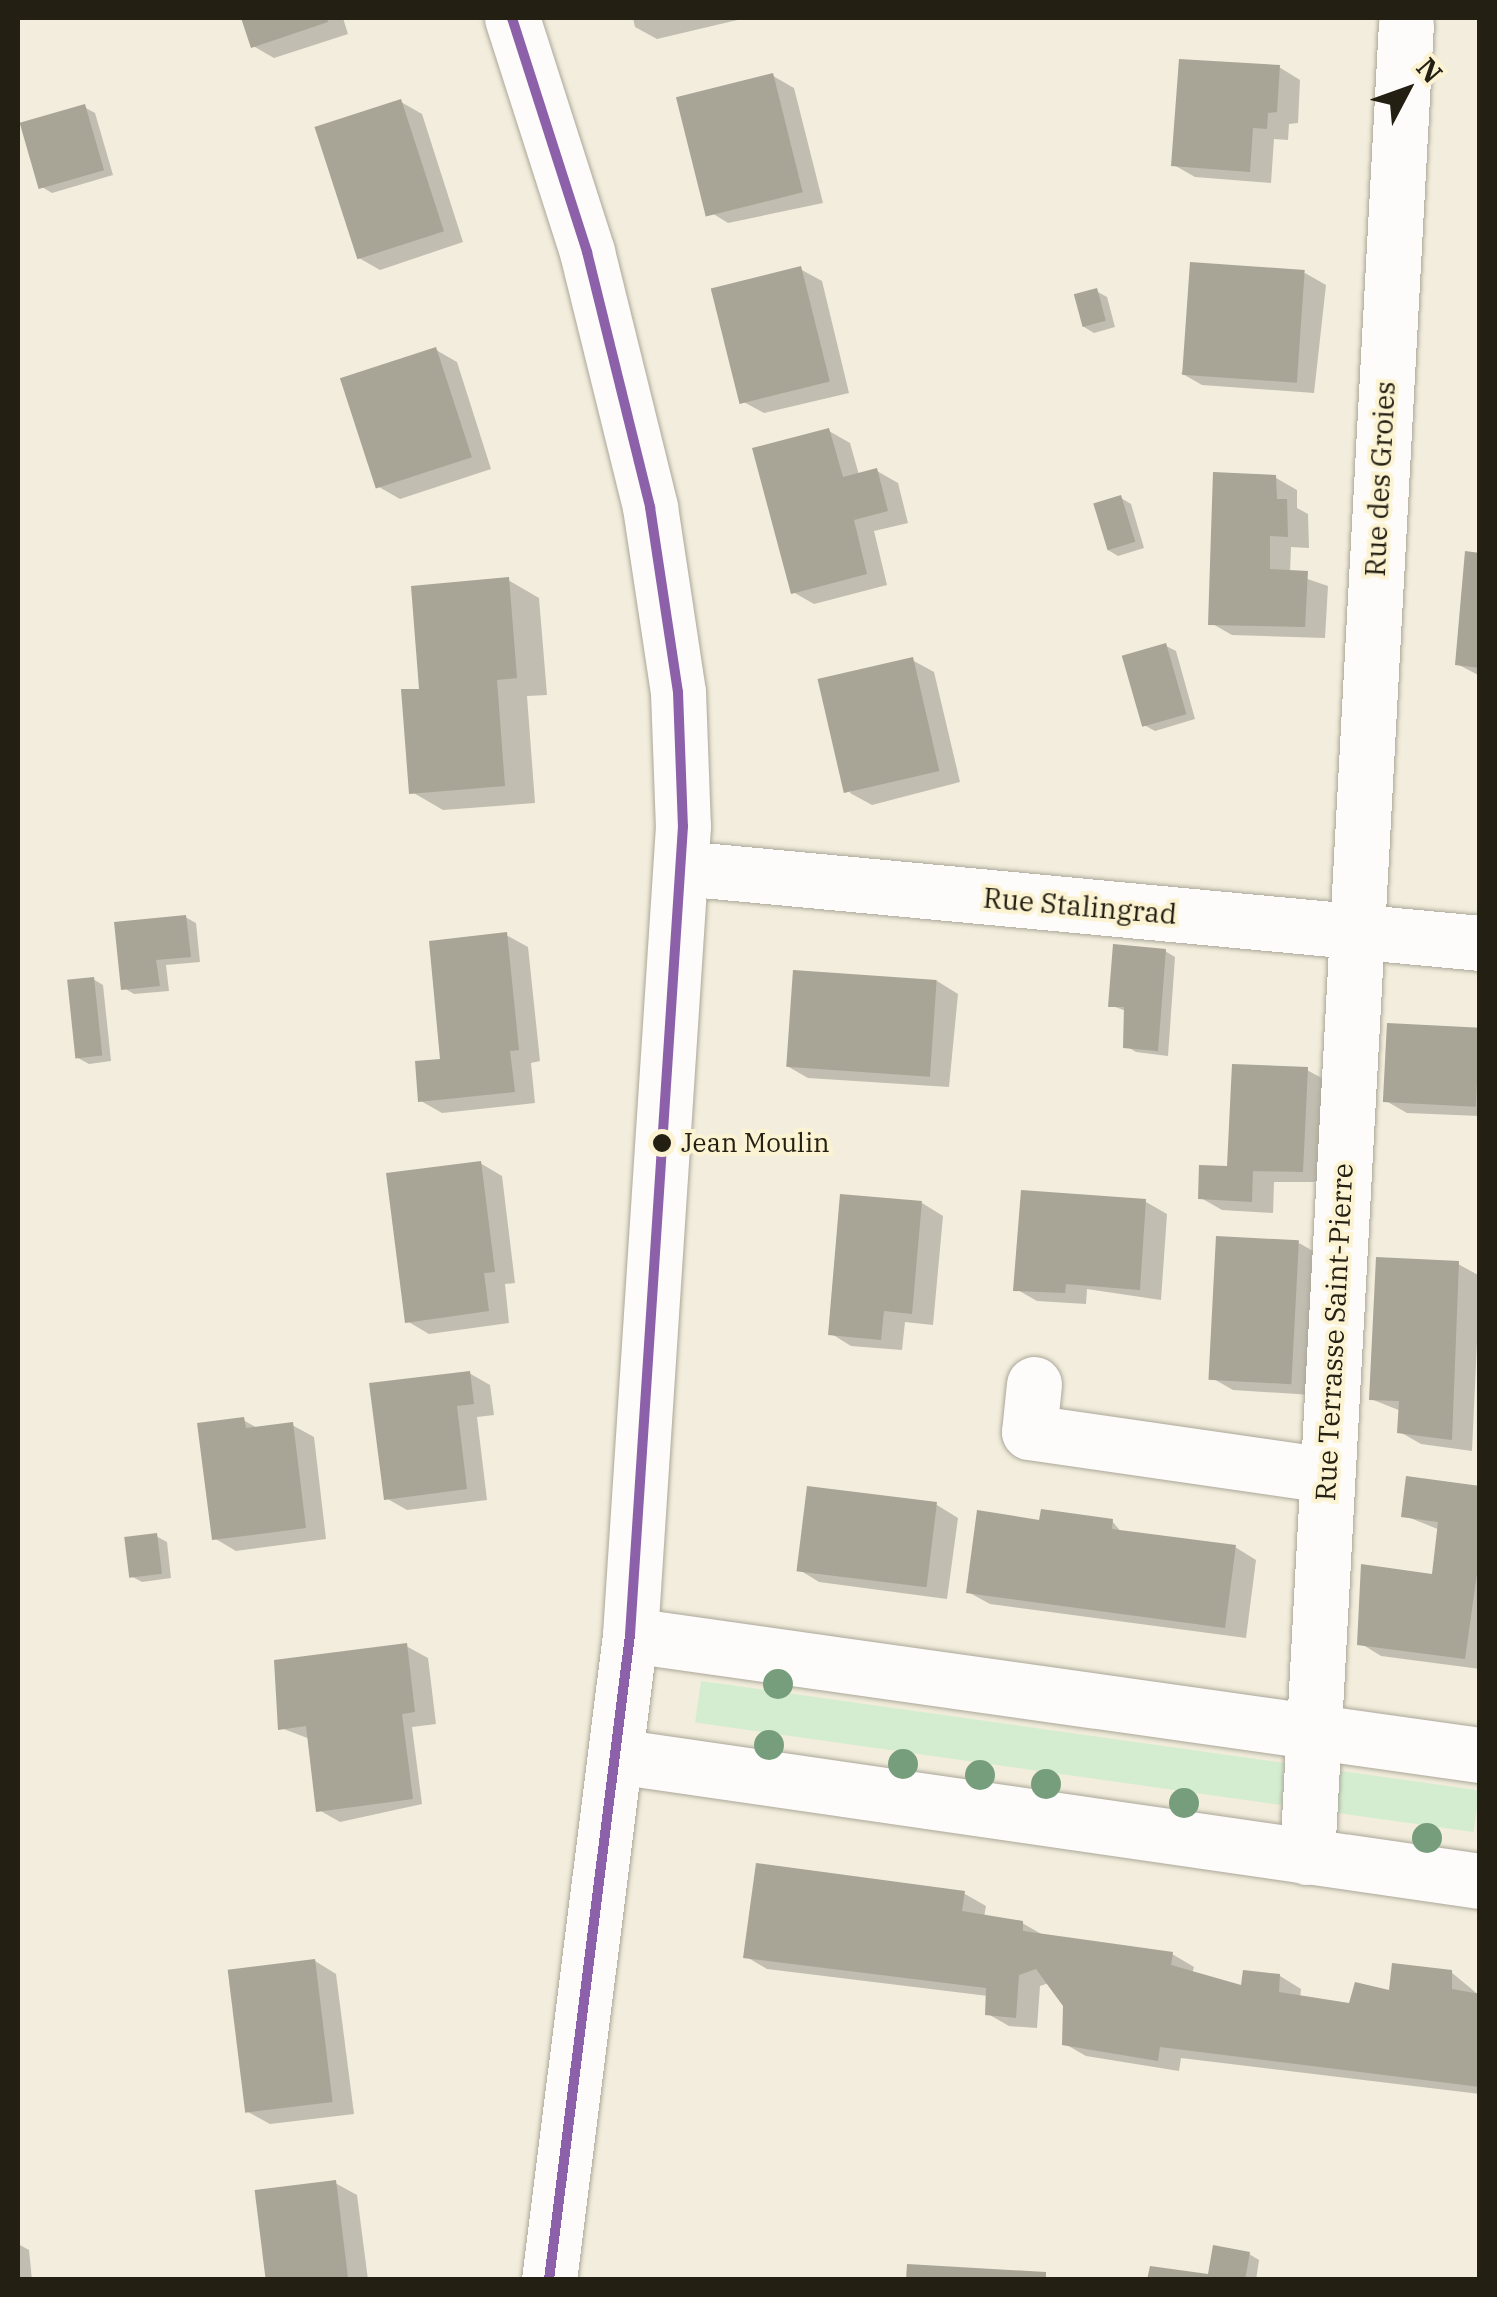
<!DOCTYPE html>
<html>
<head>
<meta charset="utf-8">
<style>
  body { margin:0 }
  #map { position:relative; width:1497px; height:2297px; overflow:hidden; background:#f2eddc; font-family:"IBM Plex Serif",serif }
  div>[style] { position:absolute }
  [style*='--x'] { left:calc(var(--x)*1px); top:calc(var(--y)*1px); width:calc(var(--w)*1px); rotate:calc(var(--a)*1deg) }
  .green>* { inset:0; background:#d4edd0; transform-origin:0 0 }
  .shadow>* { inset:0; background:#0003 }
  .building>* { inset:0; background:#a8a496; transform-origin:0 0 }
  .roads { filter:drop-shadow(0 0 2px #aba799) drop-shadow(0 0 2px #aba799) }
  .minor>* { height:55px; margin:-27.5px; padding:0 27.5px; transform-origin:27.5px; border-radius:27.5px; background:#fdfcfa }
  .major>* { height:55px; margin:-27.5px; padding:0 27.5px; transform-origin:27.5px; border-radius:27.5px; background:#fdfcfa }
  .bus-1>* { height:10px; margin:-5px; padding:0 5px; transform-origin:5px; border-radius:5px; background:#8d61a9 }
  .trees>* { width:30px; height:30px; margin:-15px; border-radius:50%; background:#779e7c }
  .dots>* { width:28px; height:28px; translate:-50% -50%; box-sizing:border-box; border:5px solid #fcf3d2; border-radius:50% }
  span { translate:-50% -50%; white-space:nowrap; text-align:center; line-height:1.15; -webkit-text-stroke:8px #fcf3d2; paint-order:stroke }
  .bus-label { font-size:26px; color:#231f13 }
  .left { translate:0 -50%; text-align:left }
  .street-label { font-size:28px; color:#231f13 }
  .frame { position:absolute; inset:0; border:20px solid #231f13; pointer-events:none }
  .north { position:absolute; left:1357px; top:40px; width:100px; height:100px; -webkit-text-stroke:8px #fcf3d2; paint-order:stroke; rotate:49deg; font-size:28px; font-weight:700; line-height:40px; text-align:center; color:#231f13 }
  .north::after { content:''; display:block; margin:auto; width:35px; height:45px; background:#231f13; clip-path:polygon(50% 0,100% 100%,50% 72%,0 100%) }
</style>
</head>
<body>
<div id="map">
  <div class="green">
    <div style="left:701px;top:1681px;width:786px;height:42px;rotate:8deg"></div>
  </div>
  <div class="shadow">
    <div style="clip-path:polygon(244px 18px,343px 18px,348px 34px,274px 58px,253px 46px)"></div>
    <div style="clip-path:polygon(633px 18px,746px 18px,657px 39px,635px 27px)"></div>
    <div style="clip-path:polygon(1279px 67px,1300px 80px,1298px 123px,1289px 124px,1288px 140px,1274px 139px,1271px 183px,1195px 177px,1174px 165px)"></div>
    <div style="clip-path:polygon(773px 76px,794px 88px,823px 203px,728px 223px,707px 210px)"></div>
    <div style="clip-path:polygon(401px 102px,422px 114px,463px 242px,380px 270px,359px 258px)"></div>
    <div style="clip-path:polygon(84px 107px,95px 113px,113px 175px,52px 193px,42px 187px)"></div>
    <div style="clip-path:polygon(800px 269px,822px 281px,849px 393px,764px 413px,742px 401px)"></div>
    <div style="clip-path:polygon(1305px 273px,1326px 285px,1314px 393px,1202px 385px,1181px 373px)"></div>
    <div style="clip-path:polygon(1096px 291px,1107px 297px,1115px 327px,1094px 333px,1084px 327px)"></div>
    <div style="clip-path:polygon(436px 350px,457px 362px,491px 469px,400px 499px,379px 487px)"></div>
    <div style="clip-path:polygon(829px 431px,850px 443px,859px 475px,877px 471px,898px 483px,908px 523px,874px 531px,887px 585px,814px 604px,793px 592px)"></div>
    <div style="clip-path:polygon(1276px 478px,1297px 490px,1297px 508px,1308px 514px,1309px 548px,1291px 547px,1290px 573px,1328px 586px,1325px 638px,1232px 635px,1211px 623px)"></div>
    <div style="clip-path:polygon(1121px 498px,1131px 504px,1144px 548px,1118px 556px,1108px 550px)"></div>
    <div style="clip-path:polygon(1480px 555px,1480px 676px,1457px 664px)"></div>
    <div style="clip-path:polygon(508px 580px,539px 598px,547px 695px,527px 696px,535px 803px,443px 810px,412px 792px,422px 691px)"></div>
    <div style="clip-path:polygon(1166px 646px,1176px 651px,1195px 719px,1155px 731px,1144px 725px)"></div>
    <div style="clip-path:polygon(912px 660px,934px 672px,960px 782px,872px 805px,850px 793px)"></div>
    <div style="clip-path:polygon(185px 917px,196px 923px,200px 962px,166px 965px,169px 991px,134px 994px,124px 988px)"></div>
    <div style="clip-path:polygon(506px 935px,528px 947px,540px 1061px,531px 1063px,535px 1103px,442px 1113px,421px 1101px)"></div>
    <div style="clip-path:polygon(1165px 951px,1175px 957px,1168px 1056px,1136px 1052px,1126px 1046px,1126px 1011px,1110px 1005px)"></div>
    <div style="clip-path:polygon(93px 979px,103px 985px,111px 1061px,89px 1064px,78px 1058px)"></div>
    <div style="clip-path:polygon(937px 981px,958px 994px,949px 1087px,808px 1078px,787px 1066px)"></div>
    <div style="clip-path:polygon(1480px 1030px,1480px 1116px,1407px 1113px,1386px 1101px)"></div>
    <div style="clip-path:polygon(1307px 1070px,1329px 1082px,1324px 1182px,1274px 1182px,1273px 1213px,1222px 1210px,1201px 1198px)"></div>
    <div style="clip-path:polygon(480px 1163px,502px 1176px,515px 1283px,505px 1284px,509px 1323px,429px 1334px,407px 1321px)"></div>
    <div style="clip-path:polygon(1146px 1202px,1167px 1214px,1161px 1300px,1087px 1289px,1086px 1304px,1037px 1301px,1016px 1289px)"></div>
    <div style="clip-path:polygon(922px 1203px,943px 1216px,933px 1325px,905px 1322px,902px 1350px,851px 1346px,830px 1333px)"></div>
    <div style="clip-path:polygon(1299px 1243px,1320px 1255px,1312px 1395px,1233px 1390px,1212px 1378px)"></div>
    <div style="clip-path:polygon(1458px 1264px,1480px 1276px,1472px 1451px,1421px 1444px,1400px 1432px,1401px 1411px,1371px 1399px)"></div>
    <div style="clip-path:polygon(469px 1373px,490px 1385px,494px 1415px,477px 1417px,487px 1500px,407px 1510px,386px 1498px)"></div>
    <div style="clip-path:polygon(243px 1420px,259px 1429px,292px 1425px,314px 1437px,326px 1539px,236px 1551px,214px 1538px)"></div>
    <div style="clip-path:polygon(1480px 1489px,1480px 1669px,1381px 1656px,1360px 1643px,1434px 1577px,1440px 1530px,1403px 1515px)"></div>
    <div style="clip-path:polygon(937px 1505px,958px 1518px,947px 1599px,819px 1582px,798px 1569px)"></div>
    <div style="clip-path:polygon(1112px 1521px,1122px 1533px,1235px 1547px,1256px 1560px,1246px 1638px,990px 1604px,968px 1592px,1041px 1522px)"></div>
    <div style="clip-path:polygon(156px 1536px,167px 1542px,171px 1578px,142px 1582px,131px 1576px)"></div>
    <div style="clip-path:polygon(406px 1646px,428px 1658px,436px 1724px,412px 1727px,422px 1804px,340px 1822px,319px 1810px,310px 1739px,281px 1728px)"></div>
    <div style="clip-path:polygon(758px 1865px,965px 1894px,986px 1906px,984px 1917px,1022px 1923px,1045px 1936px,1172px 1954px,1194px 1967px,1192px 1974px,1243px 1989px,1280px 1976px,1301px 1989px,1300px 1998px,1351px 2006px,1451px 1972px,1480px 1996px,1480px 2094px,1181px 2058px,1179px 2071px,1086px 2056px,1065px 2044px,1065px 2006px,1049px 1983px,1040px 1986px,1037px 2028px,1009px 2026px,988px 2014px,988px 1996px,767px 1969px,745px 1956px)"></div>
    <div style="clip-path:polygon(315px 1961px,336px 1974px,354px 2114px,270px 2124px,248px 2112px)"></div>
    <div style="clip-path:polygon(335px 2183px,357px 2195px,368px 2280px,269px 2280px)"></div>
    <div style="clip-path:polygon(18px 2244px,29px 2250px,32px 2280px,18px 2280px)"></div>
    <div style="clip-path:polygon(1249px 2254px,1259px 2260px,1256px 2280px,1223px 2279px)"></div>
  </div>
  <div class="building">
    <div style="clip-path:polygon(241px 18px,327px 18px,328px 22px,251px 48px)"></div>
    <div style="clip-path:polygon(1179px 59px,1280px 65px,1277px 112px,1268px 113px,1267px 129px,1253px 128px,1250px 172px,1171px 166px)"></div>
    <div style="left:773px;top:73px;width:123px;height:100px;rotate:76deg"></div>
    <div style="left:401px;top:99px;width:139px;height:91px;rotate:72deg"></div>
    <div style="left:85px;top:104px;width:69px;height:68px;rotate:74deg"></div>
    <div style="left:1190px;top:262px;width:115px;height:113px;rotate:4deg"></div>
    <div style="left:801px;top:266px;width:119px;height:93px;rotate:76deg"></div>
    <div style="left:1097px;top:288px;width:34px;height:24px;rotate:75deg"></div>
    <div style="left:436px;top:347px;width:116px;height:101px;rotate:72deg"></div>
    <div style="clip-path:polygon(829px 428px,843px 477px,877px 468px,888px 511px,854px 520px,867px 574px,791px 594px,752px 448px)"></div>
    <div style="clip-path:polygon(1213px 472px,1276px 475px,1277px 499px,1287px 499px,1288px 537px,1270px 536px,1270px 569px,1308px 571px,1305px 627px,1208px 625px)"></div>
    <div style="left:1121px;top:495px;width:49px;height:29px;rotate:73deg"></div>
    <div style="clip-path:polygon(1465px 551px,1480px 553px,1480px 668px,1455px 665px)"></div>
    <div style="clip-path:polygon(509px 577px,517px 678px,497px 680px,505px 786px,409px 794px,401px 689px,419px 689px,411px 586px)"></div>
    <div style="left:1166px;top:643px;width:74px;height:46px;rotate:74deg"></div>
    <div style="left:913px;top:657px;width:117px;height:98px;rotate:77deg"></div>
    <div style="clip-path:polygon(186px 915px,191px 957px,156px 960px,160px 986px,121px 990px,114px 922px)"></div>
    <div style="clip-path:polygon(507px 932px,519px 1050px,510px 1051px,515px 1092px,418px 1102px,415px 1061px,440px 1059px,429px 941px)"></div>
    <div style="clip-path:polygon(1113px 944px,1166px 949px,1158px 1051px,1123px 1048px,1124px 1007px,1108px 1007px)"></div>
    <div style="left:793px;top:970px;width:144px;height:97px;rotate:4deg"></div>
    <div style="left:94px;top:977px;width:79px;height:27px;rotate:84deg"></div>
    <div style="left:1387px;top:1023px;width:93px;height:79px;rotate:3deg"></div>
    <div style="clip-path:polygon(1232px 1064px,1308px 1067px,1303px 1172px,1253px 1171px,1252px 1202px,1198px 1199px,1199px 1165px,1227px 1166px)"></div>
    <div style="clip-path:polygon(481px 1161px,495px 1272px,484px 1273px,489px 1311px,405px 1323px,386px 1173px)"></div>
    <div style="clip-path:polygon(1021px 1190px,1146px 1199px,1140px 1290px,1066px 1284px,1065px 1293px,1013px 1291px)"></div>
    <div style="clip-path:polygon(840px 1194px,922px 1201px,912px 1314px,884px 1311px,881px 1340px,828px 1335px)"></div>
    <div style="left:1216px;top:1236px;width:83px;height:144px;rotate:3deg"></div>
    <div style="clip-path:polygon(1376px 1257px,1459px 1261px,1452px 1440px,1397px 1433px,1399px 1401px,1369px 1400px)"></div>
    <div style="clip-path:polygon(470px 1371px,474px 1404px,457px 1406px,467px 1489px,384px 1500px,369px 1383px)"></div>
    <div style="clip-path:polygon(244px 1417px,246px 1428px,293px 1422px,306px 1528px,212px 1540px,197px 1423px)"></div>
    <div style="clip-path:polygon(1406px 1476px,1480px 1486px,1480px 1552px,1465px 1659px,1357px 1645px,1361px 1564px,1432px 1574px,1438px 1522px,1401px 1517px)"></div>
    <div style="left:807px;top:1486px;width:131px;height:86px;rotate:7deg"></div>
    <div style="clip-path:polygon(1041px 1509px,1113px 1519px,1112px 1529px,1236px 1545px,1225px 1628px,966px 1593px,977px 1510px,1039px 1520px)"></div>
    <div style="left:157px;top:1533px;width:41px;height:33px;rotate:83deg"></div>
    <div style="clip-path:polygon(407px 1643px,415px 1712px,402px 1714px,413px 1799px,316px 1812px,306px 1726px,278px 1730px,274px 1660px)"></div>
    <div style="clip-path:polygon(756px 1863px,965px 1891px,962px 1911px,1023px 1921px,1023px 1931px,1173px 1952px,1171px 1965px,1241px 1985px,1243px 1970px,1280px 1974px,1279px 1992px,1349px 2003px,1355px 1982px,1389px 1990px,1392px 1963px,1452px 1970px,1452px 1989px,1480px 1994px,1480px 2087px,1160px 2047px,1158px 2061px,1062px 2045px,1063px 2006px,1036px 1969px,1019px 1975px,1016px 2018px,985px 2015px,986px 1988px,743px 1958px)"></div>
    <div style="left:315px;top:1959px;width:144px;height:88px;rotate:83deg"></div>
    <div style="left:336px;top:2180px;width:101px;height:82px;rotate:83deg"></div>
    <div style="clip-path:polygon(1213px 2245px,1250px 2252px,1245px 2280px,1147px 2280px,1150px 2266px,1208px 2274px)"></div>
    <div style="clip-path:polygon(907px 2264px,1046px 2272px,1046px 2280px,906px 2280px)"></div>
  </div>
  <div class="roads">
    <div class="minor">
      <div style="--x:681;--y:868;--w:803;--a:5.36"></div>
      <div style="--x:1034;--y:1384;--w:48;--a:95.9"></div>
      <div style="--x:1029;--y:1432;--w:301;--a:8.2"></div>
      <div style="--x:630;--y:1635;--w:858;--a:8.04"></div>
      <div style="--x:616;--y:1756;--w:873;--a:8.23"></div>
      <div style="--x:1307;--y:1857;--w:1835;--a:-86.91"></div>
    </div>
    <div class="major">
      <div style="--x:512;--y:18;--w:246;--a:72.2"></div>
      <div style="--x:587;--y:252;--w:263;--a:76.1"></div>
      <div style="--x:650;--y:507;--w:187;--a:81.4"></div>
      <div style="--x:678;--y:692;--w:134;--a:87.9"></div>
      <div style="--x:683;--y:826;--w:811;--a:93.75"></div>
      <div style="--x:630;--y:1635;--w:650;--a:97.16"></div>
    </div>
  </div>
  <div class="bus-1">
    <div style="--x:512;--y:18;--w:246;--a:72.2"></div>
    <div style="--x:587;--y:252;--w:263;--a:76.1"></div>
    <div style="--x:650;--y:507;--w:187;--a:81.4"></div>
    <div style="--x:678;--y:692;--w:134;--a:87.9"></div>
    <div style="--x:683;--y:826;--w:811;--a:93.75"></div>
    <div style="--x:630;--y:1635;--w:650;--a:97.16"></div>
  </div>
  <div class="trees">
    <div style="left:778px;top:1684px"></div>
    <div style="left:769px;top:1745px"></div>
    <div style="left:903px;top:1764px"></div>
    <div style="left:980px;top:1775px"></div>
    <div style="left:1046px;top:1784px"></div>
    <div style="left:1184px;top:1803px"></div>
    <div style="left:1427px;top:1838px"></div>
  </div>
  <div class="dots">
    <div style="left:662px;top:1143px;background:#231f13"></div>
  </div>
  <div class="bus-label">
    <span class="left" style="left:681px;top:1143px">Jean Moulin</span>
  </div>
  <div class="street-label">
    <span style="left:1380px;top:479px;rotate:-87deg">Rue des Groies</span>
    <span style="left:1080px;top:906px;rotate:5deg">Rue Stalingrad</span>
    <span style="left:1334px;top:1332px;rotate:-87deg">Rue Terrasse Saint-Pierre</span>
  </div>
  <div class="frame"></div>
  <div class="north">N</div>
</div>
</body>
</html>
